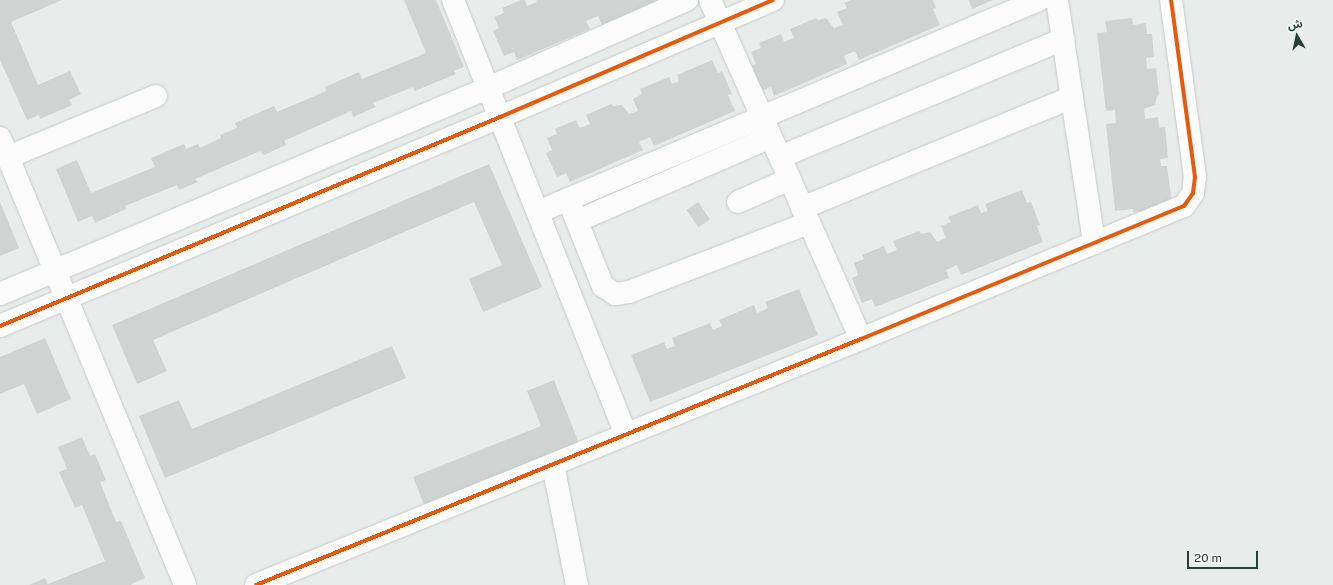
<!DOCTYPE html>
<html>
<head>
<meta charset="utf-8">
<style>
  body { margin:0 }
  #map { position:relative; width:1333px; height:585px; overflow:hidden; background:#e8edeb; font-family:"Public Sans","Noto Sans Arabic",sans-serif }
  div>[style] { position:absolute }
  [style*='--x'] { left:calc(var(--x)*1px); top:calc(var(--y)*1px); width:calc(var(--w)*1px); rotate:calc(var(--a)*1deg) }
  .building>* { inset:0; background:#cfd4d2; transform-origin:0 0 }
  .roads { filter:drop-shadow(0 0 1px #c5cac8) drop-shadow(0 0 1px #c5cac8) }
  .minor>* { height:22px; margin:-11px; padding:0 11px; transform-origin:11px; border-radius:11px; background:#fcfcfc }
  .cycleway>* { height:4px; margin:-2px; padding:0 2px; transform-origin:2px; border-radius:2px; background:#e8590c }
  span { translate:-50% -50%; white-space:nowrap; text-align:center; line-height:1.15; -webkit-text-stroke:3px #f7fbf9; paint-order:stroke }
  .north { position:absolute; left:1277px; top:16px; width:40px; height:40px; -webkit-text-stroke:3px #f7fbf9; paint-order:stroke; rotate:351deg; font-size:11px; font-weight:700; line-height:16px; text-align:center; color:#24423a }
  .north::after { content:''; display:block; margin:auto; width:14px; height:18px; background:#24423a; clip-path:polygon(50% 0,100% 100%,50% 72%,0 100%) }
  .scale { position:absolute; left:1187px; top:551px; width:71px; height:18px; box-sizing:border-box; border:2px solid #24423a; border-top:0; padding-left:5px; font-size:12px; line-height:14px; white-space:nowrap; color:#24423a; -webkit-text-stroke:3px #f7fbf9; paint-order:stroke }
</style>
</head>
<body>
<div id="map">
  <div class="building">
    <div style="clip-path:polygon(0 0,62px 0,11px 22px,38px 85px,70px 71px,81px 94px,69px 100px,72px 105px,40px 119px,39px 115px,27px 120px,0 60px)"></div>
    <div style="clip-path:polygon(404px 0,436px 0,464px 67px,454px 71px,456px 74px,415px 91px,413px 87px,373px 103px,376px 107px,353px 117px,351px 111px,284px 141px,286px 145px,264px 155px,260px 151px,195px 179px,198px 182px,179px 190px,177px 185px,125px 206px,126px 209px,95px 223px,92px 216px,78px 222px,56px 169px,77px 160px,91px 193px,155px 167px,151px 158px,184px 144px,186px 149px,198px 144px,200px 148px,221px 138px,220px 135px,237px 128px,235px 123px,274px 106px,277px 112px,326px 91px,325px 87px,359px 72px,362px 79px,426px 53px)"></div>
    <div style="clip-path:polygon(521px 0,525px 0,527px 6px,537px 2px,536px 0,659px 0,602px 25px,598px 16px,586px 21px,590px 29px,517px 60px,514px 52px,504px 56px,493px 31px,499px 28px,494px 17px,504px 13px,502px 8px)"></div>
    <div style="clip-path:polygon(851px 0,933px 0,936px 8px,933px 9px,940px 25px,859px 60px,855px 51px,844px 56px,847px 64px,774px 96px,771px 87px,761px 91px,750px 67px,756px 64px,751px 52px,761px 48px,759px 43px,781px 34px,784px 42px,794px 38px,790px 29px,816px 18px,818px 20px,826px 18px,834px 28px,843px 25px,837px 12px,847px 8px,844px 3px)"></div>
    <div style="clip-path:polygon(969px 0,993px 0,972px 9px)"></div>
    <div style="clip-path:polygon(1132px 18px,1133px 25px,1146px 23px,1147px 34px,1152px 34px,1154px 57px,1146px 58px,1147px 69px,1156px 68px,1159px 95px,1157px 96px,1155px 105px,1144px 109px,1145px 119px,1158px 117px,1159px 128px,1165px 127px,1168px 158px,1160px 159px,1161px 166px,1167px 166px,1172px 204px,1158px 210px,1133px 212px,1133px 209px,1115px 211px,1106px 124px,1116px 123px,1115px 110px,1106px 111px,1097px 33px,1107px 32px,1105px 21px)"></div>
    <div style="clip-path:polygon(712px 60px,718px 73px,722px 71px,732px 94px,728px 95px,735px 111px,654px 146px,650px 137px,639px 142px,643px 150px,570px 182px,566px 173px,557px 177px,546px 153px,552px 150px,547px 138px,557px 134px,555px 129px,576px 120px,580px 128px,590px 124px,586px 115px,611px 104px,613px 106px,622px 105px,629px 114px,638px 111px,633px 99px,642px 94px,640px 89px,669px 77px,672px 84px,679px 81px,677px 75px)"></div>
    <div style="clip-path:polygon(489px 164px,542px 287px,483px 312px,469px 279px,502px 265px,474px 202px,153px 340px,167px 371px,137px 384px,112px 325px)"></div>
    <div style="clip-path:polygon(1022px 190px,1027px 203px,1031px 202px,1040px 225px,1037px 226px,1043px 242px,961px 275px,957px 265px,946px 270px,949px 278px,875px 307px,872px 299px,862px 303px,852px 278px,858px 275px,854px 263px,864px 259px,862px 255px,884px 246px,887px 254px,897px 250px,893px 241px,919px 231px,921px 234px,930px 232px,937px 242px,946px 238px,941px 226px,951px 222px,948px 217px,978px 205px,981px 213px,988px 211px,985px 204px)"></div>
    <div style="clip-path:polygon(0 202px,19px 248px,0 256px)"></div>
    <div style="left:698px;top:202px;width:21px;height:14px;rotate:55deg"></div>
    <div style="clip-path:polygon(799px 289px,818px 335px,650px 402px,631px 355px,664px 342px,667px 349px,675px 346px,672px 338px,710px 323px,713px 330px,722px 326px,719px 320px,754px 305px,757px 313px,768px 308px,765px 302px)"></div>
    <div style="clip-path:polygon(45px 338px,71px 399px,37px 414px,24px 384px,0 394px,0 357px)"></div>
    <div style="clip-path:polygon(392px 346px,406px 378px,165px 478px,139px 416px,179px 400px,192px 429px)"></div>
    <div style="clip-path:polygon(554px 380px,582px 451px,427px 512px,413px 477px,541px 426px,527px 391px)"></div>
    <div style="clip-path:polygon(82px 437px,90px 456px,95px 454px,106px 480px,100px 482px,116px 522px,121px 521px,145px 578px,131px 584px,132px 585px,29px 585px,45px 578px,48px 584px,105px 561px,82px 505px,75px 508px,59px 472px,67px 469px,58px 447px)"></div>
  </div>
  <div class="roads">
    <div class="minor">
      <div style="--x:453;--y:0;--w:467;--a:68.3"></div>
      <div style="--x:710;--y:0;--w:371;--a:66"></div>
      <div style="--x:1057;--y:0;--w:246;--a:81.3"></div>
      <div style="--x:0;--y:138;--w:484;--a:67.5"></div>
      <div style="--x:8;--y:157;--w:160;--a:-22.4"></div>
      <div style="--x:780;--y:157;--w:307;--a:-22.6"></div>
      <div style="--x:568;--y:199;--w:86;--a:68.2"></div>
      <div style="--x:600;--y:279;--w:8;--a:67"></div>
      <div style="--x:603;--y:286;--w:14;--a:34"></div>
      <div style="--x:615;--y:294;--w:14;--a:-8"></div>
      <div style="--x:629;--y:292;--w:193;--a:-21"></div>
      <div style="--x:738;--y:202;--w:57;--a:-23.9"></div>
      <div style="--x:802;--y:208;--w:292;--a:-22.3"></div>
      <div style="--x:538;--y:212;--w:544;--a:-22.94"></div>
      <div style="--x:577;--y:221;--w:211;--a:-23.4"></div>
      <div style="--x:0;--y:294;--w:530;--a:-22.89"></div>
      <div style="--x:488;--y:88;--w:218;--a:-23.9"></div>
      <div style="--x:0;--y:326;--w:542;--a:-22.68"></div>
      <div style="--x:500;--y:117;--w:297;--a:-23.2"></div>
      <div style="--x:553;--y:465;--w:122;--a:78.7"></div>
      <div style="--x:256;--y:585;--w:653;--a:-22.13"></div>
      <div style="--x:861;--y:339;--w:349;--a:-22.4"></div>
      <div style="--x:1184;--y:206;--w:16;--a:-55"></div>
      <div style="--x:1193;--y:193;--w:16;--a:-83"></div>
      <div style="--x:1195;--y:177;--w:179;--a:-97.7"></div>
    </div>
  </div>
  <div class="cycleway">
    <div style="--x:0;--y:326;--w:542;--a:-22.68"></div>
    <div style="--x:500;--y:117;--w:297;--a:-23.2"></div>
    <div style="--x:256;--y:585;--w:653;--a:-22.13"></div>
    <div style="--x:861;--y:339;--w:349;--a:-22.4"></div>
    <div style="--x:1184;--y:206;--w:16;--a:-55"></div>
    <div style="--x:1193;--y:193;--w:16;--a:-83"></div>
    <div style="--x:1195;--y:177;--w:179;--a:-97.7"></div>
  </div>
  <div class="north">ش</div>
  <div class="scale">20 m</div>
</div>
</body>
</html>
